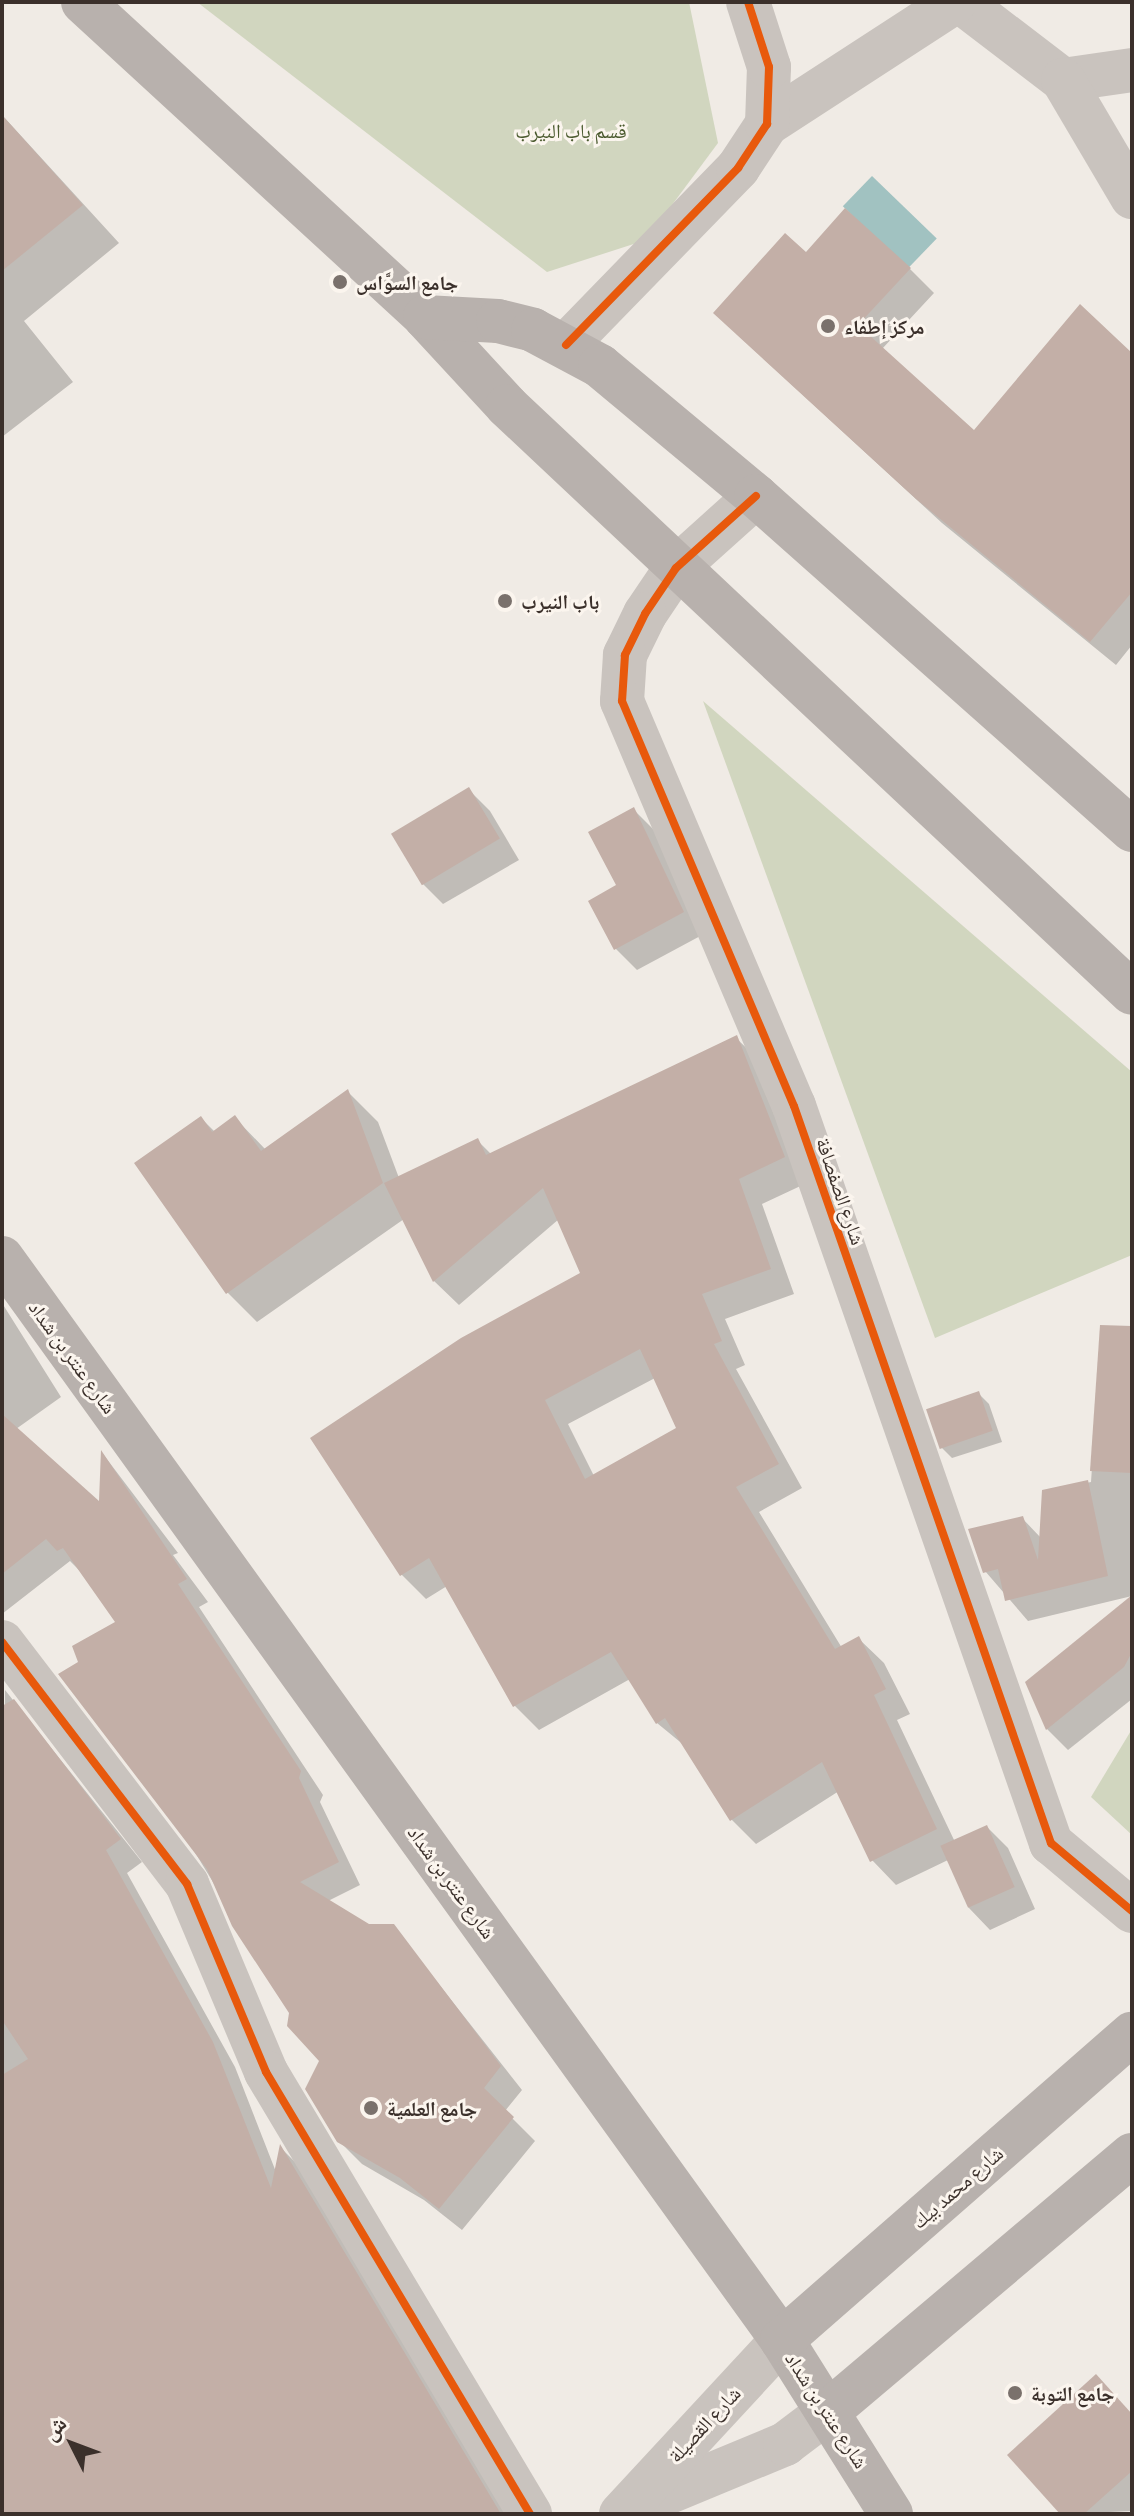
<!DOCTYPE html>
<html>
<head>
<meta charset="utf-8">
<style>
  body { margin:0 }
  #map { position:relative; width:1134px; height:2516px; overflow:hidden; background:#f0ebe5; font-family:Commissioner,"Noto Naskh Arabic",sans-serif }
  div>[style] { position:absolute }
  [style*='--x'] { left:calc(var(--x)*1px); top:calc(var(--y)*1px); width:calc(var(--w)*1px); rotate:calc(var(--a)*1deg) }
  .green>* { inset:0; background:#d1d6bf }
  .water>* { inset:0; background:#a1c2c1; transform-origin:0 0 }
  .shadow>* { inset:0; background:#0003 }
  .building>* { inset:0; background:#c3afa7; transform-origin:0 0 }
  .minor>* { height:44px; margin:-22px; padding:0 22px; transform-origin:22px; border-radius:22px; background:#c9c3be }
  .major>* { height:44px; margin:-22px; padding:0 22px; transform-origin:22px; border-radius:22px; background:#b8b1ad }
  .cycleway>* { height:8px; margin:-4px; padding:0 4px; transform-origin:4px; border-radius:4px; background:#e8590c }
  .dots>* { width:22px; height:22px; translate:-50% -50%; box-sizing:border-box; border:4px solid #fbf5ee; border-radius:50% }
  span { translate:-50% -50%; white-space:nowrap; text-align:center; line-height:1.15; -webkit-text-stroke:6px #fbf5ee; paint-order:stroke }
  .park-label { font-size:20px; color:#4a5a2e }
  .poi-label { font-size:20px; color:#3b302b; font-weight:700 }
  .left { translate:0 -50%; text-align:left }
  .street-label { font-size:20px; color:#3b302b }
  .frame { position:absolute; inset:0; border:4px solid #3b302b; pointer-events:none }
  .north { position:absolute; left:32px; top:2404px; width:80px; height:80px; -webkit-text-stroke:6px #fbf5ee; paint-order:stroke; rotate:312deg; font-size:22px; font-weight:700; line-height:32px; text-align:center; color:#3b302b }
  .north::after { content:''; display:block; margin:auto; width:28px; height:36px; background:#3b302b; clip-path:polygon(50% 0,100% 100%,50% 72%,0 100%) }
</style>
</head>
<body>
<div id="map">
  <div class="green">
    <div style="clip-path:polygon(197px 2px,689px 2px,718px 143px,646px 240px,547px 272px)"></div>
    <div style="clip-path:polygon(703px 701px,1132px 1072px,1132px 1255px,935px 1338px)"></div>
    <div style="clip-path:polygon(1132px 1729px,1132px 1835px,1091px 1797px)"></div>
  </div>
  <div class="water">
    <div style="left:872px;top:176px;width:90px;height:42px;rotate:44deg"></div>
  </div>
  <div class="shadow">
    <div style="clip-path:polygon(2px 115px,119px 243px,24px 321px,73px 382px,2px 437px)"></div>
    <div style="clip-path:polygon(806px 255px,910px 269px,934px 293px,882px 349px,974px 433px,1132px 356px,1132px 645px,1116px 665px,942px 523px,740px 337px)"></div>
    <div style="clip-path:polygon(469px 790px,490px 811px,519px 860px,443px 904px,422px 883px)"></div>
    <div style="clip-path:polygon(633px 809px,655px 831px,704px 934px,637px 970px,616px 949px,619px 885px)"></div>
    <div style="clip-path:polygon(evenodd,736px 1038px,761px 1062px,809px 1182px,762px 1204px,794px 1294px,725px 1319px,745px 1365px,736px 1369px,802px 1488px,759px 1512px,842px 1648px,859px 1639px,884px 1663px,910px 1714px,897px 1720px,955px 1842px,987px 1827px,1008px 1848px,1035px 1909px,990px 1930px,969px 1908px,948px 1860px,896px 1885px,872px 1860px,839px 1791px,756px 1844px,732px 1820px,685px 1746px,657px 1723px,630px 1679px,539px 1730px,515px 1706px,447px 1586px,426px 1599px,402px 1575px,313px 1438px,583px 1274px,559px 1219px,459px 1305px,434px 1281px,404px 1219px,257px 1322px,227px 1292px,201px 1118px,215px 1132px,235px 1118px,266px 1150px,348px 1092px,378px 1122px,399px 1178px,477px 1140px,492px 1155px,736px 1038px,655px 1378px,678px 1429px,594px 1476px,568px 1424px,655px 1378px)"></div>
    <div style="clip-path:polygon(2px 1303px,61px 1397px,16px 1429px,101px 1505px,103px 1454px,178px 1553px,173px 1555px,208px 1602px,199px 1607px,323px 1795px,320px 1802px,360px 1885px,328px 1901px,368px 1926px,393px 1926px,522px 2090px,505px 2111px,535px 2141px,462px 2230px,424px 2200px,362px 2164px,338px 2140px,321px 2060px,80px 1663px,118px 1623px,81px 1572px,70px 1561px,2px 1614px)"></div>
    <div style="clip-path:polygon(1098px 1377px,1132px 1379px,1132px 1596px,1028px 1621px,985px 1571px,1022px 1518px,1041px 1538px,1044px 1492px,1091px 1482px)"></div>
    <div style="clip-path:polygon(978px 1393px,989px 1404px,1002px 1442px,952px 1458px,942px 1448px)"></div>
    <div style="clip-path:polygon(1132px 1598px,1132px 1699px,1068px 1750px,1047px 1729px,1027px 1683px)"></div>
    <div style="clip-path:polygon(5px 1690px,142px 1862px,127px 1873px,235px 2067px,276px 2172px,281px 2148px,302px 2169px,508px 2514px,2px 2514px)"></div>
    <div style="clip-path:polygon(1132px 2414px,1132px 2511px,1063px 2514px)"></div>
  </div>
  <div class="building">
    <div style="clip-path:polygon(2px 115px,83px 205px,2px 271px)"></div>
    <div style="clip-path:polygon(845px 208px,911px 268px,858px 325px,974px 430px,1080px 304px,1132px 353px,1132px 592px,1090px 642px,916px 499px,713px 313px,785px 233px,806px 252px)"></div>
    <div style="left:469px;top:787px;width:60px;height:91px;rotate:59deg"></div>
    <div style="clip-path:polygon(634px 807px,684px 912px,614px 950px,588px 901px,616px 885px,588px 832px)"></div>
    <div style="clip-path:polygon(evenodd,737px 1035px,785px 1157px,739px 1179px,771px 1269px,702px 1294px,722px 1341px,714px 1344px,779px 1464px,736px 1487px,835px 1649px,859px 1636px,886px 1689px,874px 1695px,937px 1829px,870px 1862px,822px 1762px,730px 1821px,665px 1718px,656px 1724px,611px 1652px,513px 1707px,429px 1558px,400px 1576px,310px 1438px,461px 1338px,580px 1273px,543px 1188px,433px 1282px,384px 1183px,478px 1138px,486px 1155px,737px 1035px,640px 1349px,676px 1428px,585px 1479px,545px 1400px,640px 1349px)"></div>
    <div style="clip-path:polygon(348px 1089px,383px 1183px,226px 1294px,134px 1163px,201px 1116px,212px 1132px,235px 1115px,261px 1151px)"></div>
    <div style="clip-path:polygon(1100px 1325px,1132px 1326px,1132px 1473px,1090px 1471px)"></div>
    <div style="left:979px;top:1391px;width:42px;height:56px;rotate:71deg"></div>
    <div style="clip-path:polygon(2px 1414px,99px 1501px,101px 1450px,187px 1579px,178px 1584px,301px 1771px,299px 1778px,339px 1862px,300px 1882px,369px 1924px,394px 1924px,501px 2066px,484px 2088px,514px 2117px,439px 2209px,400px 2178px,337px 2142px,305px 2089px,319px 2061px,287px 2026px,289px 2013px,232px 1926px,207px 1869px,58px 1674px,78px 1662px,72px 1646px,115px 1622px,63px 1548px,57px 1551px,46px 1539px,2px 1574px)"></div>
    <div style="clip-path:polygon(1088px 1480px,1108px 1576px,1005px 1601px,998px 1569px,983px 1573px,968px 1529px,1023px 1516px,1038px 1560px,1042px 1490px)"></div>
    <div style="clip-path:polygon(1132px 1595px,1132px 1652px,1124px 1667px,1046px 1730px,1025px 1682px)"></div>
    <div style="clip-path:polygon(14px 1699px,121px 1839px,106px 1850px,213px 2042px,271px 2188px,280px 2144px,501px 2514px,2px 2514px,2px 2075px,28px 2059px,2px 2020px,2px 1706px)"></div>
    <div style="left:987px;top:1825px;width:68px;height:51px;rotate:66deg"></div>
    <div style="clip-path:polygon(1096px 2374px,1132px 2414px,1132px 2471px,1084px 2514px,1060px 2514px,1007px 2455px)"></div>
  </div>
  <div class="minor">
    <div style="--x:961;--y:2;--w:128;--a:37.4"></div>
    <div style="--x:1063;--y:80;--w:70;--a:-8.2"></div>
    <div style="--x:1063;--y:80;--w:136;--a:59.5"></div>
    <div style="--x:767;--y:124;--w:224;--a:-33"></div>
    <div style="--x:566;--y:345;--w:247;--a:-45.8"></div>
    <div style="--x:738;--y:168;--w:53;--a:-56.6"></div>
    <div style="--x:767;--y:124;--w:57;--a:-88"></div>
    <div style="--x:769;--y:67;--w:68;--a:-107.9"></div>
    <div style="--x:756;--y:496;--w:108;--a:138"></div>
    <div style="--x:676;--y:568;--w:55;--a:124"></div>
    <div style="--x:645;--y:614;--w:46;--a:116"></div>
    <div style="--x:625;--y:655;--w:46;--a:93.7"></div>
    <div style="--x:622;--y:701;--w:440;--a:67"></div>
    <div style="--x:794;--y:1106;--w:781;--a:70.78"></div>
    <div style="--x:1051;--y:1843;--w:106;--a:40"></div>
    <div style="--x:2;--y:1642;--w:305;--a:52.6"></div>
    <div style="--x:187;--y:1884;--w:204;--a:67.2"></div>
    <div style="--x:266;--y:2072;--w:515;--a:59.15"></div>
    <div style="--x:633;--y:2507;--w:165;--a:-22.5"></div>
    <div style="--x:785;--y:2444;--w:56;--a:-37.1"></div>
    <div style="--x:621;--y:2514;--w:237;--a:-47.2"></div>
  </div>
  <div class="major">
    <div style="--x:83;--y:2;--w:465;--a:42.6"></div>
    <div style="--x:425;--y:317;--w:121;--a:47.3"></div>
    <div style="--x:507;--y:406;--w:857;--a:43.2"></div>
    <div style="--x:425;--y:317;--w:73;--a:3.1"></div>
    <div style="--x:498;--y:321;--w:36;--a:14"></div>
    <div style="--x:533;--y:330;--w:76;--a:28.2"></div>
    <div style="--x:600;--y:366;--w:203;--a:39.8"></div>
    <div style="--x:756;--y:496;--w:503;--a:41.61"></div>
    <div style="--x:2;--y:1258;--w:1334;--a:54.21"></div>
    <div style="--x:782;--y:2340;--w:205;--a:57.9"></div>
    <div style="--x:782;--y:2340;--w:465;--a:-41.2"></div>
    <div style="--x:830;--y:2410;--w:395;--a:-40.2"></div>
  </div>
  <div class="cycleway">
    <div style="--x:566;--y:345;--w:247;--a:-45.8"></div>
    <div style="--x:738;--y:168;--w:53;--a:-56.6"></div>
    <div style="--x:767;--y:124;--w:57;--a:-88"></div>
    <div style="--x:769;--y:67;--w:68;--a:-107.9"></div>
    <div style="--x:756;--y:496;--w:108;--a:138"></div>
    <div style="--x:676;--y:568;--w:55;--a:124"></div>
    <div style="--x:645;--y:614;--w:46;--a:116"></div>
    <div style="--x:625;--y:655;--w:46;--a:93.7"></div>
    <div style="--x:622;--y:701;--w:440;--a:67"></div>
    <div style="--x:794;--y:1106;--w:781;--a:70.78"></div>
    <div style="--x:1051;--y:1843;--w:106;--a:40"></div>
    <div style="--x:2;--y:1642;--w:305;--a:52.6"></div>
    <div style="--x:187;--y:1884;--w:204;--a:67.2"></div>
    <div style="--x:266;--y:2072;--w:515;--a:59.15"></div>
  </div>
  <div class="dots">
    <div style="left:340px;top:282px;background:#7a716c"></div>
    <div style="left:828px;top:326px;background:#7a716c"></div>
    <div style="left:505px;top:601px;background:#7a716c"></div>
    <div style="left:371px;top:2108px;background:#7a716c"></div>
    <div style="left:1015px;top:2393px;background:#7a716c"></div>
  </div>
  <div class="park-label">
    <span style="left:571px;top:130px">قسم باب النيرب</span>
  </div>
  <div class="poi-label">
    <span class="left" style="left:356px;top:282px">جامع السوَّاس</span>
    <span class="left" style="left:844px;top:326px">مركز إطفاء</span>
    <span class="left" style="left:521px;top:601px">باب النيرب</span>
    <span class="left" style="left:387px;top:2108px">جامع العلمية</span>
    <span class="left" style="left:1031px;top:2393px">جامع التوبة</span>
  </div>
  <div class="street-label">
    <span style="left:841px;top:1191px;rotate:71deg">شارع الصفصافة</span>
    <span style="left:73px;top:1357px;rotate:54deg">شارع عنتر بن شداد</span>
    <span style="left:452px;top:1882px;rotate:54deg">شارع عنتر بن شداد</span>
    <span style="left:957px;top:2187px;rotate:-41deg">شارع محمد بيك</span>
    <span style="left:827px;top:2410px;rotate:57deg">شارع عنتر بن شداد</span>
    <span style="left:704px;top:2424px;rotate:-47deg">شارع القصيلة</span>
  </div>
  <div class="frame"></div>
  <div class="north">ش</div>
</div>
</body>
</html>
